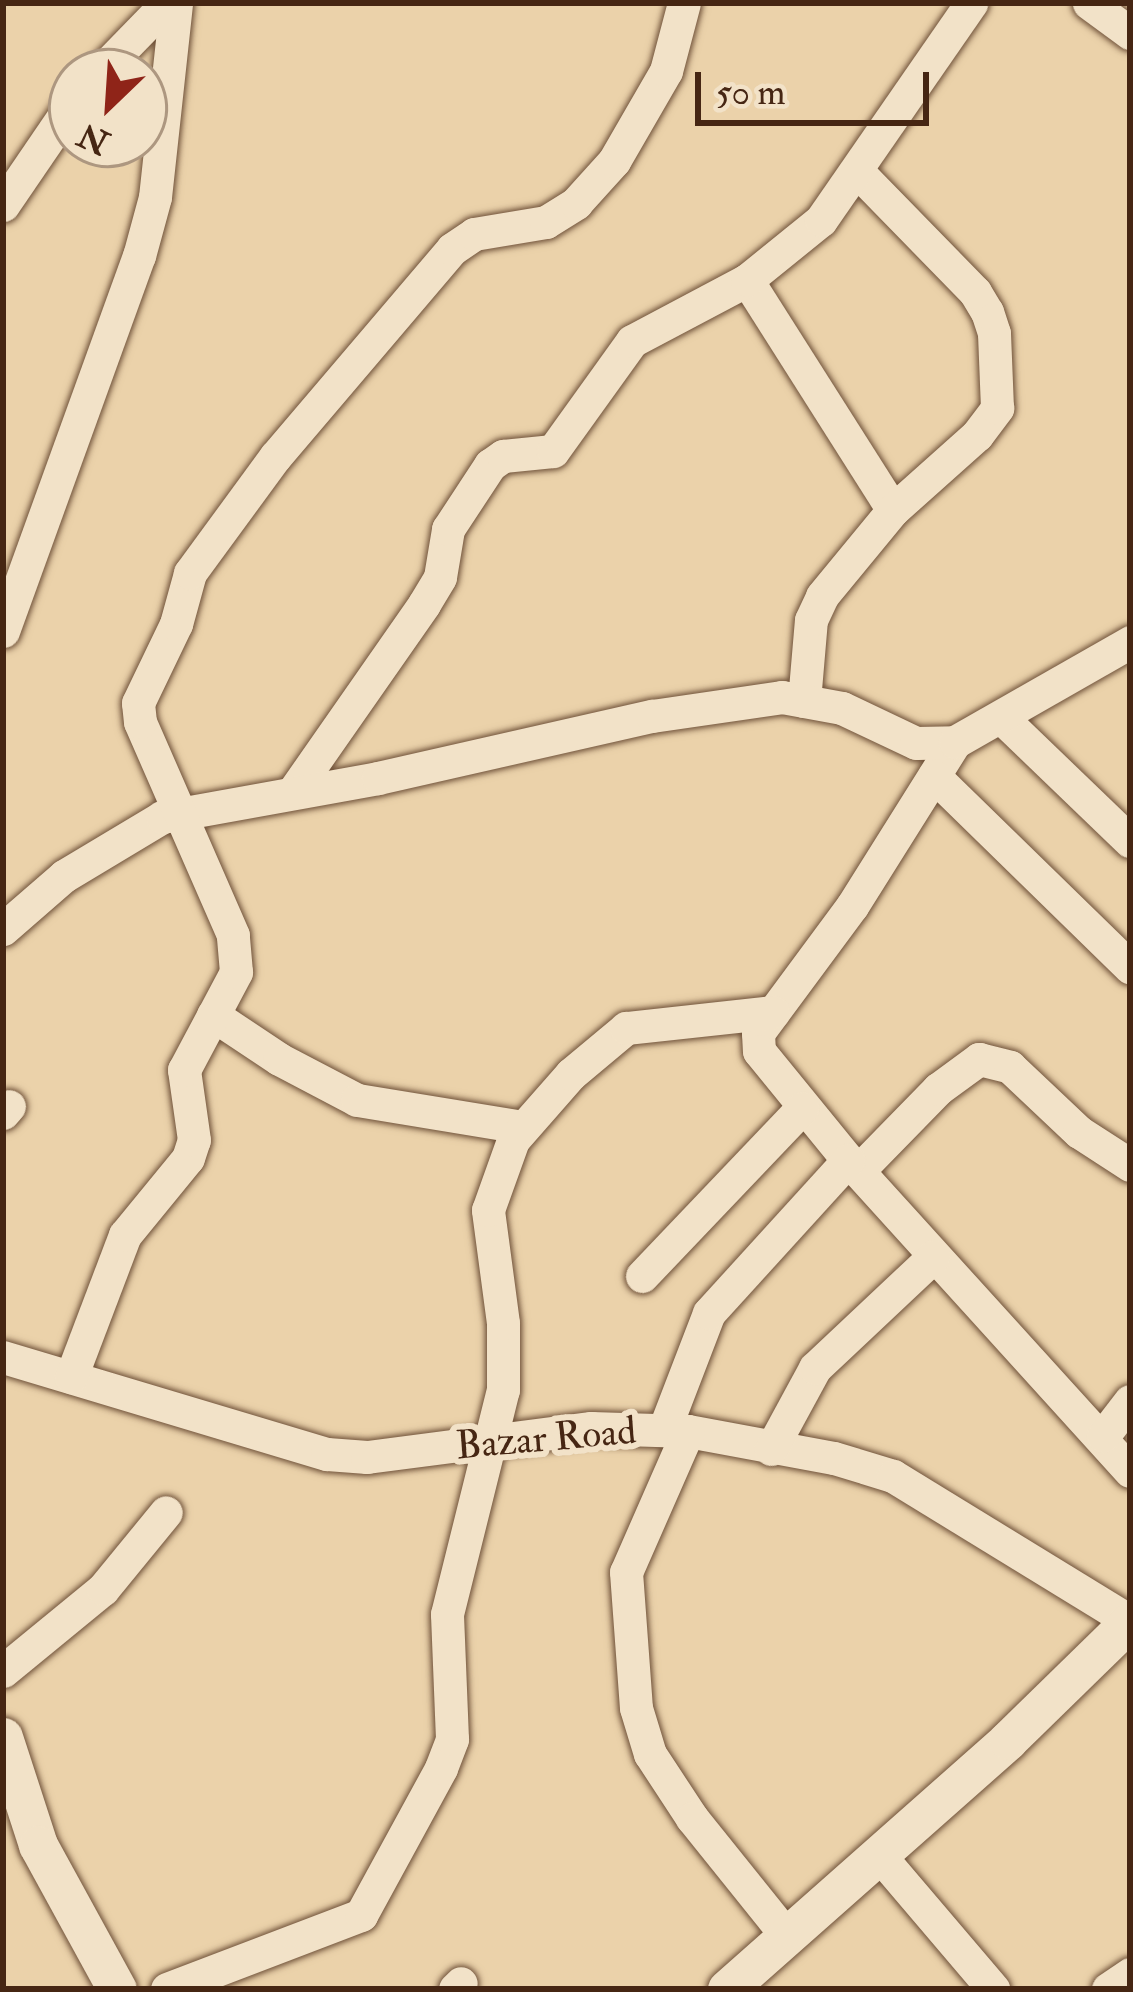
<!DOCTYPE html>
<html>
<head>
<meta charset="utf-8">
<style>
  body { margin:0 }
  #map { position:relative; width:1133px; height:1992px; overflow:hidden; background:#ebd2aa; font-family:"IM FELL Double Pica",serif }
  div>[style] { position:absolute }
  [style*='--x'] { left:calc(var(--x)*1px); top:calc(var(--y)*1px); width:calc(var(--w)*1px); rotate:calc(var(--a)*1deg) }
  .roads { filter:drop-shadow(0 0 3px #6f5139) drop-shadow(0 0 3px #6f5139) }
  .minor>* { height:33px; margin:-16.5px; padding:0 16.5px; transform-origin:16.5px; border-radius:16.5px; background:#f2e2c8 }
  .tertiary>* { height:39px; margin:-19.5px; padding:0 19.5px; transform-origin:19.5px; border-radius:19.5px; background:#f2e2c8 }
  span { translate:-50% -50%; white-space:nowrap; text-align:center; line-height:1.15; -webkit-text-stroke:12px #f2e2c8; paint-order:stroke }
  .street-label { font-size:39px; color:#462613 }
  .frame { position:absolute; inset:0; border:6px solid #462613; pointer-events:none }
  .north { position:absolute; left:48px; top:48px; width:120px; height:120px; box-sizing:border-box; background:#f2e2c8; border:3px solid #ad9780; border-radius:50%; rotate:205deg; font-size:33px; font-weight:700; line-height:48px; text-align:center; color:#462613 }
  .north::after { content:''; display:block; margin:auto; width:42px; height:54px; background:#8f2418; clip-path:polygon(50% 0,100% 100%,50% 72%,0 100%) }
  .scale { position:absolute; left:695px; top:72px; width:234px; height:54px; box-sizing:border-box; border:6px solid #462613; border-top:0; padding-left:15px; font-size:36px; line-height:42px; white-space:nowrap; color:#462613; -webkit-text-stroke:9px #f2e2c8; paint-order:stroke }
</style>
</head>
<body>
<div id="map">
  <div class="roads">
    <div class="minor">
      <div style="--x:1089;--y:3;--w:51;--a:36.2"></div>
      <div style="--x:100;--y:72;--w:96;--a:-45.8"></div>
      <div style="--x:3;--y:205;--w:122;--a:-55.7"></div>
      <div style="--x:747;--y:280;--w:272;--a:57.6"></div>
      <div style="--x:3;--y:631;--w:399;--a:-70.1"></div>
      <div style="--x:139;--y:256;--w:61;--a:-74.8"></div>
      <div style="--x:155;--y:197;--w:195;--a:-83.8"></div>
      <div style="--x:804;--y:701;--w:81;--a:-85.1"></div>
      <div style="--x:811;--y:620;--w:26;--a:-65"></div>
      <div style="--x:822;--y:596;--w:112;--a:-50.5"></div>
      <div style="--x:893;--y:510;--w:113;--a:-41.8"></div>
      <div style="--x:977;--y:435;--w:34;--a:-53"></div>
      <div style="--x:997;--y:408;--w:75;--a:-92.3"></div>
      <div style="--x:994;--y:333;--w:22;--a:-108"></div>
      <div style="--x:987;--y:312;--w:23;--a:-121"></div>
      <div style="--x:975;--y:292;--w:169;--a:-134.3"></div>
      <div style="--x:1001;--y:717;--w:179;--a:43.9"></div>
      <div style="--x:955;--y:742;--w:194;--a:122.1"></div>
      <div style="--x:852;--y:906;--w:158;--a:126.5"></div>
      <div style="--x:758;--y:1033;--w:18;--a:87"></div>
      <div style="--x:759;--y:1051;--w:141;--a:50.8"></div>
      <div style="--x:848;--y:1160;--w:420;--a:47.8"></div>
      <div style="--x:934;--y:776;--w:274;--a:44.3"></div>
      <div style="--x:293;--y:792;--w:229;--a:-55.1"></div>
      <div style="--x:424;--y:604;--w:31;--a:-59"></div>
      <div style="--x:440;--y:577;--w:49;--a:-80.5"></div>
      <div style="--x:448;--y:529;--w:77;--a:-56.7"></div>
      <div style="--x:490;--y:465;--w:16;--a:-35"></div>
      <div style="--x:503;--y:456;--w:50;--a:-5.7"></div>
      <div style="--x:553;--y:451;--w:135;--a:-54.3"></div>
      <div style="--x:632;--y:341;--w:130;--a:-27.9"></div>
      <div style="--x:747;--y:280;--w:95;--a:-39"></div>
      <div style="--x:821;--y:220;--w:264;--a:-55.3"></div>
      <div style="--x:3;--y:929;--w:81;--a:-41"></div>
      <div style="--x:64;--y:876;--w:114;--a:-31"></div>
      <div style="--x:162;--y:817;--w:219;--a:-10.2"></div>
      <div style="--x:378;--y:778;--w:281;--a:-12.8"></div>
      <div style="--x:652;--y:716;--w:131;--a:-8.3"></div>
      <div style="--x:782;--y:697;--w:61;--a:10.4"></div>
      <div style="--x:842;--y:708;--w:82;--a:25.3"></div>
      <div style="--x:916;--y:743;--w:39;--a:-1"></div>
      <div style="--x:955;--y:742;--w:202;--a:-29.7"></div>
      <div style="--x:213;--y:1015;--w:79;--a:33.7"></div>
      <div style="--x:279;--y:1059;--w:88;--a:27.7"></div>
      <div style="--x:357;--y:1100;--w:167;--a:9.3"></div>
      <div style="--x:3;--y:1113;--w:9;--a:-49"></div>
      <div style="--x:858;--y:1171;--w:115;--a:-45.7"></div>
      <div style="--x:938;--y:1089;--w:51;--a:-36.2"></div>
      <div style="--x:979;--y:1059;--w:32;--a:14"></div>
      <div style="--x:1010;--y:1067;--w:95;--a:43.3"></div>
      <div style="--x:1079;--y:1132;--w:61;--a:32.9"></div>
      <div style="--x:642;--y:1276;--w:232;--a:-46.4"></div>
      <div style="--x:3;--y:1357;--w:338;--a:16.7"></div>
      <div style="--x:327;--y:1454;--w:40;--a:4.3"></div>
      <div style="--x:367;--y:1457;--w:226;--a:-7.4"></div>
      <div style="--x:591;--y:1428;--w:97;--a:1.8"></div>
      <div style="--x:688;--y:1431;--w:148;--a:10.5"></div>
      <div style="--x:834;--y:1458;--w:62;--a:17"></div>
      <div style="--x:893;--y:1476;--w:278;--a:31.5"></div>
      <div style="--x:71;--y:1377;--w:152;--a:-69.2"></div>
      <div style="--x:125;--y:1235;--w:99;--a:-50.7"></div>
      <div style="--x:188;--y:1158;--w:19;--a:-72"></div>
      <div style="--x:194;--y:1140;--w:71;--a:-98.1"></div>
      <div style="--x:184;--y:1070;--w:111;--a:-62"></div>
      <div style="--x:236;--y:972;--w:37;--a:-95"></div>
      <div style="--x:233;--y:935;--w:232;--a:-113.6"></div>
      <div style="--x:140;--y:722;--w:19;--a:-96"></div>
      <div style="--x:138;--y:703;--w:88;--a:-64.3"></div>
      <div style="--x:176;--y:624;--w:53;--a:-74.6"></div>
      <div style="--x:190;--y:573;--w:144;--a:-53.8"></div>
      <div style="--x:275;--y:457;--w:273;--a:-49.6"></div>
      <div style="--x:452;--y:249;--w:27;--a:-34"></div>
      <div style="--x:474;--y:234;--w:73;--a:-9.5"></div>
      <div style="--x:546;--y:222;--w:36;--a:-32"></div>
      <div style="--x:576;--y:203;--w:57;--a:-47.9"></div>
      <div style="--x:614;--y:161;--w:104;--a:-60"></div>
      <div style="--x:666;--y:71;--w:70;--a:-75.2"></div>
      <div style="--x:664;--y:1430;--w:125;--a:-69"></div>
      <div style="--x:709;--y:1313;--w:207;--a:-47.7"></div>
      <div style="--x:688;--y:1431;--w:154;--a:113.7"></div>
      <div style="--x:626;--y:1572;--w:136;--a:85.8"></div>
      <div style="--x:636;--y:1708;--w:48;--a:73.1"></div>
      <div style="--x:650;--y:1754;--w:77;--a:56.7"></div>
      <div style="--x:692;--y:1818;--w:151;--a:51.2"></div>
      <div style="--x:1103;--y:1436;--w:44;--a:-52.4"></div>
      <div style="--x:771;--y:1449;--w:92;--a:-61.5"></div>
      <div style="--x:815;--y:1368;--w:163;--a:-43.3"></div>
      <div style="--x:3;--y:1671;--w:129;--a:-39.4"></div>
      <div style="--x:103;--y:1589;--w:99;--a:-50.7"></div>
      <div style="--x:880;--y:1856;--w:175;--a:49.6"></div>
      <div style="--x:167;--y:1989;--w:208;--a:-20.9"></div>
      <div style="--x:361;--y:1915;--w:167;--a:-61.4"></div>
      <div style="--x:441;--y:1768;--w:31;--a:-69"></div>
      <div style="--x:452;--y:1739;--w:125;--a:-92.3"></div>
      <div style="--x:447;--y:1614;--w:231;--a:-76"></div>
      <div style="--x:503;--y:1390;--w:67;--a:-90"></div>
      <div style="--x:503;--y:1323;--w:114;--a:-97.6"></div>
      <div style="--x:488;--y:1210;--w:74;--a:-70.3"></div>
      <div style="--x:513;--y:1140;--w:88;--a:-48.7"></div>
      <div style="--x:571;--y:1074;--w:72;--a:-39.9"></div>
      <div style="--x:626;--y:1028;--w:148;--a:-6.2"></div>
      <div style="--x:455;--y:1989;--w:8;--a:-45"></div>
      <div style="--x:1108;--y:1989;--w:27;--a:-34"></div>
    </div>
    <div class="tertiary">
      <div style="--x:3;--y:1737;--w:114;--a:72"></div>
      <div style="--x:38;--y:1845;--w:164;--a:61.3"></div>
      <div style="--x:727;--y:1989;--w:375;--a:-41.5"></div>
      <div style="--x:1008;--y:1740;--w:170;--a:-44.3"></div>
    </div>
  </div>
  <div class="street-label">
    <span style="left:546px;top:1439px;rotate:-5deg">Bazar Road</span>
  </div>
  <div class="frame"></div>
  <div class="north">N</div>
  <div class="scale">50 m</div>
</div>
</body>
</html>
